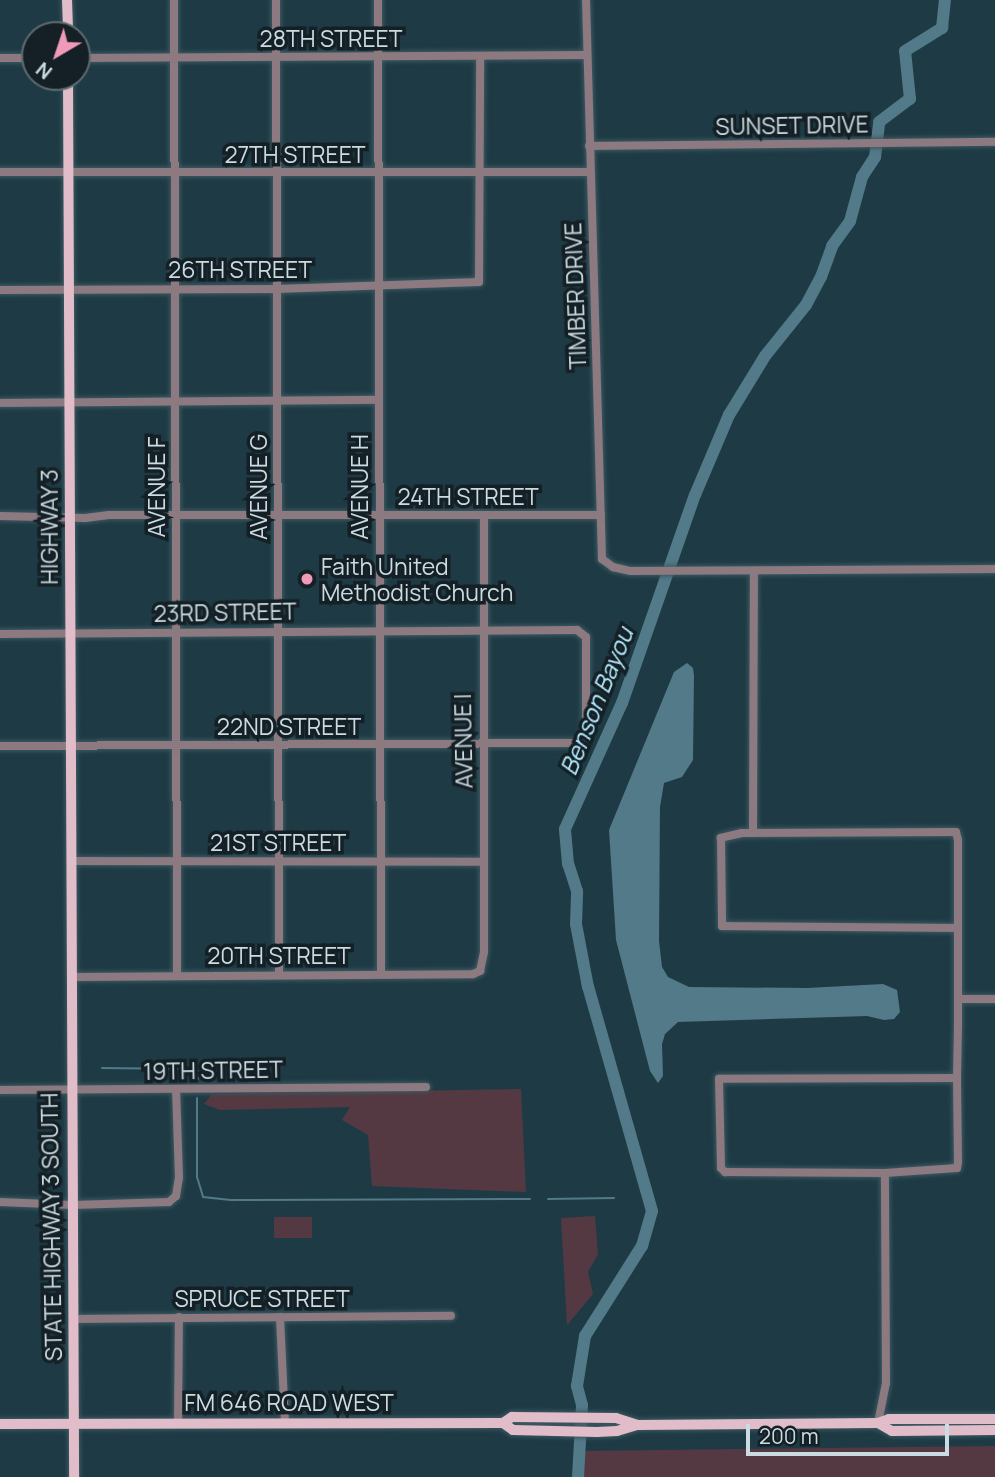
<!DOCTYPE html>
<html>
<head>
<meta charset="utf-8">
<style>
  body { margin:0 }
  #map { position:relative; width:995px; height:1477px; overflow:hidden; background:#1e3b45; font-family:Manrope,sans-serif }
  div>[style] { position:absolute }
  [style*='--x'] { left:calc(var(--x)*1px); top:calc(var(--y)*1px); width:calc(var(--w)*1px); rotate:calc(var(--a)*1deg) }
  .green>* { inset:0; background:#543942; transform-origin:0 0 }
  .water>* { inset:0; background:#527a88 }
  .stream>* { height:2px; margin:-1px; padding:0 1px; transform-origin:1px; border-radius:1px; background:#527a88 }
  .river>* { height:12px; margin:-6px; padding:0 6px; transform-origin:6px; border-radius:6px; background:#527a88 }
  .roads { filter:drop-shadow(0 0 2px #3d5861) drop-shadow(0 0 2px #3d5861) }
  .minor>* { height:8px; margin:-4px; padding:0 4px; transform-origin:4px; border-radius:4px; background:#8c7a80 }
  .major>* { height:10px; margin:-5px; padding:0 5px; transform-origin:5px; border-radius:5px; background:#e0bdc8 }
  .dots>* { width:19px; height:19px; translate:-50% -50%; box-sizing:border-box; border:4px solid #142025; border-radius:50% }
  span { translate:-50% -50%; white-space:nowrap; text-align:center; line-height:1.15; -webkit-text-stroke:7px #142025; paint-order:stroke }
  .street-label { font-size:23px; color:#cadbe1 }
  .poi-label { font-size:23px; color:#cadbe1 }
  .left { translate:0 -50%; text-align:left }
  .water-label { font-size:24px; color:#b2ebff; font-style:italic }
  .north { position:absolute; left:21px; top:21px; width:70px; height:70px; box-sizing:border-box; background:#142025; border:2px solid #5d6b70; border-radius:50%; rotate:219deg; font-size:19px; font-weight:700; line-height:28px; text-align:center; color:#cadbe1 }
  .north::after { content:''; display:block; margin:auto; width:24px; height:32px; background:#ef9ab8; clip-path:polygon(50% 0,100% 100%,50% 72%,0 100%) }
  .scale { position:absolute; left:746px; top:1424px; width:203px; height:32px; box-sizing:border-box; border:4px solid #cadbe1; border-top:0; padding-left:9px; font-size:21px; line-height:24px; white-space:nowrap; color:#cadbe1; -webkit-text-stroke:5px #142025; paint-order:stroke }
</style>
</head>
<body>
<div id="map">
  <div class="green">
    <div style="clip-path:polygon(521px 1089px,526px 1192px,372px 1186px,368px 1135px,342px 1120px,350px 1107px,220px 1110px,204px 1104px,212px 1094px)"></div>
    <div style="clip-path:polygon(595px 1216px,598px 1254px,588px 1272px,593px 1294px,567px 1325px,561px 1218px)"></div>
    <div style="left:274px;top:1217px;width:38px;height:21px"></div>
    <div style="clip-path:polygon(995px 1446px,995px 1477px,579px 1477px,579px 1451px)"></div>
  </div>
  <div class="water">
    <div style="clip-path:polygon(687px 663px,693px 668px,694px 676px,693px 760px,682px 777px,664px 783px,660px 807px,659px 941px,662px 967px,668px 977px,689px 987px,807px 988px,883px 984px,897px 990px,900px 1012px,894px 1019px,884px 1020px,867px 1016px,678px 1022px,665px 1034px,662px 1044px,663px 1076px,658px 1083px,650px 1071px,616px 940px,609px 830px,674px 672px)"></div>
  </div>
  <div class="stream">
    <div style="--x:102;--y:1068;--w:85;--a:0.7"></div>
    <div style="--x:187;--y:1069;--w:12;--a:14"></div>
    <div style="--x:199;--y:1072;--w:7;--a:98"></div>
    <div style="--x:197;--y:1098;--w:79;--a:90"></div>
    <div style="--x:197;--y:1177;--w:21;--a:73"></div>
    <div style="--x:203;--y:1197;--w:30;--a:6"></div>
    <div style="--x:233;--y:1200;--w:297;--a:-0.2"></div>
    <div style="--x:642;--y:1185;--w:3;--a:-18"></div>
    <div style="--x:548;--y:1199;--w:66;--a:-0.9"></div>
  </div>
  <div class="river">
    <div style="--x:578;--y:1477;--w:72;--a:-86.8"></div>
    <div style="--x:582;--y:1405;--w:20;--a:-105"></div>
    <div style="--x:577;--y:1386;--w:51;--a:-80.9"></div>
    <div style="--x:585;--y:1336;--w:107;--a:-57.7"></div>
    <div style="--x:642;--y:1246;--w:36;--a:-74"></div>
    <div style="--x:652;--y:1211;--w:233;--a:-105.9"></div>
    <div style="--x:588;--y:987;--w:64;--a:-100.8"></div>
    <div style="--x:576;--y:924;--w:33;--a:-88"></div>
    <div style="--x:577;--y:891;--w:28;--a:-108"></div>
    <div style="--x:568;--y:864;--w:35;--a:-95"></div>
    <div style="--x:565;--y:829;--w:138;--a:-65.7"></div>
    <div style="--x:622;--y:703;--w:220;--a:-70.7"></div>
    <div style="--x:695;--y:495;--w:87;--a:-67"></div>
    <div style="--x:729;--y:415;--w:69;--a:-58.6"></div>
    <div style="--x:765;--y:356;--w:65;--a:-51.2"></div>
    <div style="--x:806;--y:305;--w:32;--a:-62"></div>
    <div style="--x:821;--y:277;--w:33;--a:-70"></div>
    <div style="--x:832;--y:246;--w:31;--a:-54"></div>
    <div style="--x:850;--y:221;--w:46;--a:-74.7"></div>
    <div style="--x:862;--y:177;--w:24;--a:-57"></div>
    <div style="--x:875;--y:157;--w:35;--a:-83"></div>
    <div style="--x:879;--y:122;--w:39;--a:-37"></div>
    <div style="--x:910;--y:99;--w:48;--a:-95.9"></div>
    <div style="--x:905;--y:51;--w:44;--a:-31.9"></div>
    <div style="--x:942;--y:28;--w:28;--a:-84"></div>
  </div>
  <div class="roads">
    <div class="minor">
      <div style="--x:174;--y:0;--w:975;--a:89.82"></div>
      <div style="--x:276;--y:0;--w:974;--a:89.82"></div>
      <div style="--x:378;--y:0;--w:974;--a:89.82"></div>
      <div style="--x:586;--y:0;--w:559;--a:88.36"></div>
      <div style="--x:602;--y:559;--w:14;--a:36"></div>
      <div style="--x:613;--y:567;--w:18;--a:13"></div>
      <div style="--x:631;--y:571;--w:364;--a:-0.3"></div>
      <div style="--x:0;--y:58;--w:35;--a:0"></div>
      <div style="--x:77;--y:58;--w:509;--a:-0.34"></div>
      <div style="--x:589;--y:146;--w:406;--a:-0.6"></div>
      <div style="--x:0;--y:172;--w:590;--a:0"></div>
      <div style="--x:0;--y:290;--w:276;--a:-0.2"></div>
      <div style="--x:276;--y:289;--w:203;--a:-2"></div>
      <div style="--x:479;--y:282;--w:226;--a:-89.7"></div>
      <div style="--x:0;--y:403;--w:378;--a:-0.5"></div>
      <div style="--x:0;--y:516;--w:85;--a:1.3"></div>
      <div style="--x:85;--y:518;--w:24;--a:-7"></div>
      <div style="--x:109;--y:515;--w:492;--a:0"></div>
      <div style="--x:0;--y:634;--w:577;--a:-0.4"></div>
      <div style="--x:577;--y:630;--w:11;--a:38"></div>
      <div style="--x:586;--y:637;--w:98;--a:90"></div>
      <div style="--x:586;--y:735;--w:12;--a:138"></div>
      <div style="--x:577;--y:743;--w:577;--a:179.7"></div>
      <div style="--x:753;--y:833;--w:262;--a:-89.8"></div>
      <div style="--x:72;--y:861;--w:412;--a:0.1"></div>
      <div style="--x:73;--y:977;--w:400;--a:-0.4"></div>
      <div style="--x:473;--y:974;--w:8;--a:-23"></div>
      <div style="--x:480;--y:971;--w:19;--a:-78"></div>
      <div style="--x:484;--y:952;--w:437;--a:-90"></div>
      <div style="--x:958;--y:999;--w:37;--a:0"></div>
      <div style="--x:957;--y:1078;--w:238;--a:179.8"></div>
      <div style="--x:719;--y:1079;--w:89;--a:88.7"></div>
      <div style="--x:721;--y:1168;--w:6;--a:45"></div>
      <div style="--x:725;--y:1172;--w:160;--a:0.4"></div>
      <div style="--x:885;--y:1173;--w:72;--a:-4"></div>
      <div style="--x:957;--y:1168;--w:6;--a:-81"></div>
      <div style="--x:958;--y:1162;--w:84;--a:-90.7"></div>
      <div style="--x:957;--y:1078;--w:54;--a:-88.9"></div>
      <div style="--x:958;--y:1024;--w:184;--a:-90"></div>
      <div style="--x:958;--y:840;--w:8;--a:-104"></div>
      <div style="--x:956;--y:832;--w:214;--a:179.7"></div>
      <div style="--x:742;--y:833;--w:22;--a:167"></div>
      <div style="--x:721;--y:838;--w:88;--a:89.3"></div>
      <div style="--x:722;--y:926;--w:236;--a:0.5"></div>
      <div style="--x:0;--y:1090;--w:426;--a:-0.4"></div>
      <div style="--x:0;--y:1202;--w:73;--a:2.4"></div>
      <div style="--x:73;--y:1205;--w:96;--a:-1.8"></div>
      <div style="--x:169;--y:1202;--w:9;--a:-41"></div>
      <div style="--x:176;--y:1196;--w:18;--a:-81"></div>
      <div style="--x:179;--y:1178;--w:89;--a:-91.9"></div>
      <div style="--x:280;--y:1317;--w:107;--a:87.3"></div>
      <div style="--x:74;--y:1319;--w:377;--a:-0.5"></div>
      <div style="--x:878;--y:1423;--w:41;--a:-78.7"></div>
      <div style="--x:886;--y:1383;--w:210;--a:-90.3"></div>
      <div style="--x:178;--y:1424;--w:107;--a:-89.5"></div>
    </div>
    <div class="major">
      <div style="--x:67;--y:0;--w:35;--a:88"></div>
      <div style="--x:68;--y:77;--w:1400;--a:89.75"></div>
      <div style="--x:503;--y:1423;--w:11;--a:-34"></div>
      <div style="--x:512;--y:1417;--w:104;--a:0.6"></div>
      <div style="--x:616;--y:1418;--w:22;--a:18"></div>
      <div style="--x:637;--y:1425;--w:241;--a:-0.5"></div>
      <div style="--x:878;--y:1423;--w:12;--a:-20"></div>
      <div style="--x:889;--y:1419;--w:106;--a:0"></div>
      <div style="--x:878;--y:1423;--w:16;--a:30"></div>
      <div style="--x:892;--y:1431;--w:103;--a:-0.6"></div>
      <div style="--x:0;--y:1424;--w:503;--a:-0.11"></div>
      <div style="--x:503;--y:1423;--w:12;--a:35"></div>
      <div style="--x:513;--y:1430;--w:84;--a:1.4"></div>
      <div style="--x:597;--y:1432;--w:20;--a:-3"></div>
      <div style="--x:617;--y:1431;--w:21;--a:-17"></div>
    </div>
  </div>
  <div class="dots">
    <div style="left:307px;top:579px;background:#ef9ab8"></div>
  </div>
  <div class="street-label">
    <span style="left:331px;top:38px">28TH STREET</span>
    <span style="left:792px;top:125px;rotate:-1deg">SUNSET DRIVE</span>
    <span style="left:295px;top:154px">27TH STREET</span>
    <span style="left:240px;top:269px">26TH STREET</span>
    <span style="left:575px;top:296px;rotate:-92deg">TIMBER DRIVE</span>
    <span style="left:156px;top:487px;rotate:-90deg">AVENUE F</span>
    <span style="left:258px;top:487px;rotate:-90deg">AVENUE G</span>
    <span style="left:359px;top:487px;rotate:-90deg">AVENUE H</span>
    <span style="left:468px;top:496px">24TH STREET</span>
    <span style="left:49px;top:527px;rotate:-90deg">HIGHWAY 3</span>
    <span style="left:225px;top:612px;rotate:-1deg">23RD STREET</span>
    <span style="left:289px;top:726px">22ND STREET</span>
    <span style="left:463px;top:741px;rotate:-91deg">AVENUE I</span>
    <span style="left:278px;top:842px">21ST STREET</span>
    <span style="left:279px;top:955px">20TH STREET</span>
    <span style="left:213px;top:1070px;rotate:-1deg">19TH STREET</span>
    <span style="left:51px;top:1227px;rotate:-91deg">STATE HIGHWAY 3 SOUTH</span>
    <span style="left:262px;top:1298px">SPRUCE STREET</span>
    <span style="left:289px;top:1402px">FM 646 ROAD WEST</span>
  </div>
  <div class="poi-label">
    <span class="left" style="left:321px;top:579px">Faith United<br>Methodist Church</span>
  </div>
  <div class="water-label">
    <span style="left:596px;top:701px;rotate:-68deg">Benson Bayou</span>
  </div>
  <div class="north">N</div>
  <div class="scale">200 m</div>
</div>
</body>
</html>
